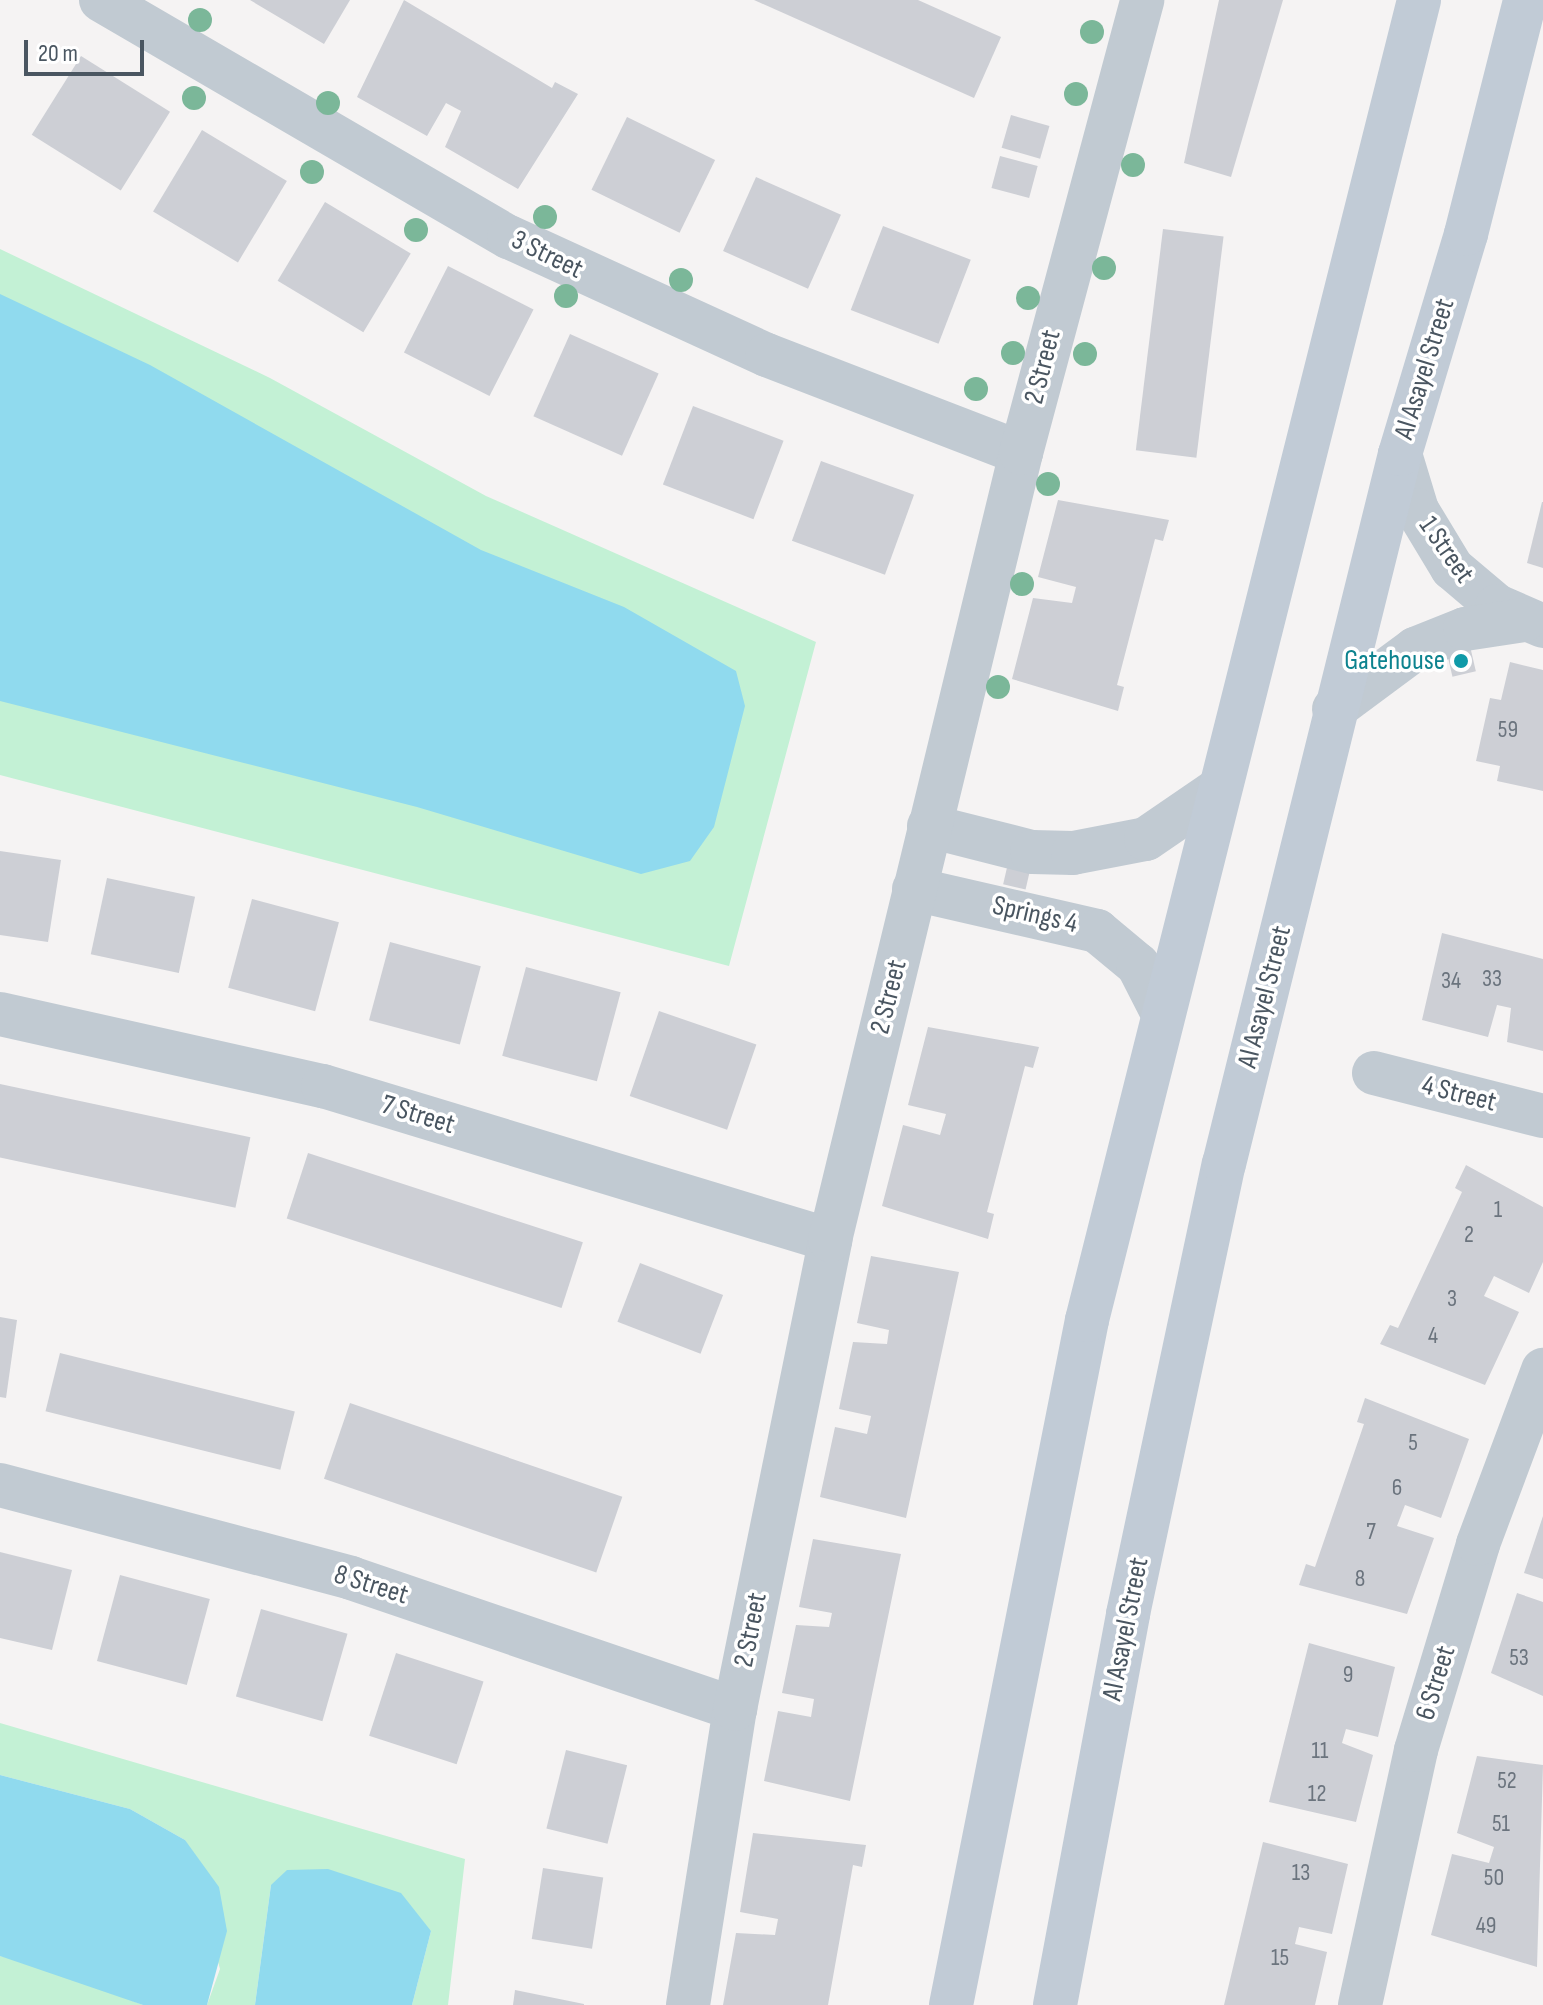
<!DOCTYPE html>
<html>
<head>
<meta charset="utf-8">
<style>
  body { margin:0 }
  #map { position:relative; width:1543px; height:2005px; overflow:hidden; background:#f5f3f3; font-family:"Sofia Sans Condensed",sans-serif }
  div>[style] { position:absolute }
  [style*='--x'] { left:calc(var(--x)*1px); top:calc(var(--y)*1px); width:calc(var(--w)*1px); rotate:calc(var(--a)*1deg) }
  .green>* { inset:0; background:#c3f1d5 }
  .water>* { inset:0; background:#90daee }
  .building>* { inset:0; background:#cdcfd5; transform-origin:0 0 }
  .street>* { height:44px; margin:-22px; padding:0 22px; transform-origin:22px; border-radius:22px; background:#c1cad2 }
  .secondary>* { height:44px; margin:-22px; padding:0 22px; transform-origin:22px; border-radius:22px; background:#c1cbd6 }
  .trees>* { width:24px; height:24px; margin:-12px; border-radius:50%; background:#7bb799 }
  .dots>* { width:22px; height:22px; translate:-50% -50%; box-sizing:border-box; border:4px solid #fff; border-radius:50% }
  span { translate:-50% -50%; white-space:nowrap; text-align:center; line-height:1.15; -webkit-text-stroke:7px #fff; paint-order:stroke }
  .number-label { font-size:24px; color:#6b747e }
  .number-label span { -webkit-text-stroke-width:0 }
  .street-label { font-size:28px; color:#4a5661 }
  .culture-label { font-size:28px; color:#0d838f }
  .right { translate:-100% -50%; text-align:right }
  .scale { position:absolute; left:24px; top:40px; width:120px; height:36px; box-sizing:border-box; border:4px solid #4a5661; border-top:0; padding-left:10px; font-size:24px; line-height:28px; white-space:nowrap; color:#4a5661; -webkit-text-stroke:6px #fff; paint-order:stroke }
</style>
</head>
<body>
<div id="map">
  <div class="green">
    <div style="clip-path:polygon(0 249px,270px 378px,486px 496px,816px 642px,729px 966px,0 775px)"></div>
    <div style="clip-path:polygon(0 1723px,465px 1859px,448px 2005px,412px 2005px,431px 1931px,271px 1885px,255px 2005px,207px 2005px,220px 1969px,185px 1840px,130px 1809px,0 1775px)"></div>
    <div style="clip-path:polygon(0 1956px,24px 1959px,143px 2005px,0 2005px)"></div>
  </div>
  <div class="water">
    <div style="clip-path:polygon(0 294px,150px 365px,481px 550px,624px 607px,736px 671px,745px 706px,714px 827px,690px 861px,641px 874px,417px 807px,0 701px)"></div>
    <div style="clip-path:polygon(0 1775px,130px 1809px,185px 1840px,219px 1887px,227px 1931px,207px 2005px,143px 2005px,0 1956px)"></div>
    <div style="clip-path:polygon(328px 1869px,401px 1893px,431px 1931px,412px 2005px,255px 2005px,271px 1885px,287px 1870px)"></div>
  </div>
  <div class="building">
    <div style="clip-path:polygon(250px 0,350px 0,324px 44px)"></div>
    <div style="clip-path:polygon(404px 0,552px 88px,555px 82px,578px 94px,518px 189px,445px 147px,461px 111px,446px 103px,427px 136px,357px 97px)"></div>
    <div style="clip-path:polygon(754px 0,918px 0,1001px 37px,974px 98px)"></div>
    <div style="clip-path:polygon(1219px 0,1283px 0,1231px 177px,1184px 163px)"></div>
    <div style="left:81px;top:56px;width:105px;height:93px;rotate:32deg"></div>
    <div style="left:1011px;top:115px;width:40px;height:34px;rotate:16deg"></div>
    <div style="left:627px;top:117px;width:98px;height:81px;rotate:26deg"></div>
    <div style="left:202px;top:130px;width:99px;height:95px;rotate:31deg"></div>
    <div style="left:1000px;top:156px;width:39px;height:33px;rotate:15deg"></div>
    <div style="left:756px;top:177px;width:93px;height:81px;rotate:24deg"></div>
    <div style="left:325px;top:202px;width:100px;height:92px;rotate:31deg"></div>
    <div style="left:883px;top:226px;width:94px;height:90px;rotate:21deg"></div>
    <div style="left:1163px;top:229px;width:61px;height:223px;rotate:7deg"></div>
    <div style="left:448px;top:266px;width:96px;height:97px;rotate:27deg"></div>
    <div style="left:570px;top:334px;width:97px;height:90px;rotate:24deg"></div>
    <div style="left:693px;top:406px;width:97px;height:84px;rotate:21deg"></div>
    <div style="left:821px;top:461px;width:99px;height:85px;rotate:20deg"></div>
    <div style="clip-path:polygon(1058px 500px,1169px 520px,1163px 541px,1155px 539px,1117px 685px,1124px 687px,1118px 711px,1012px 679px,1033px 598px,1072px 603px,1076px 587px,1038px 577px)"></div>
    <div style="clip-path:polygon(1542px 502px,1543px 502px,1543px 568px,1527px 563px)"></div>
    <div style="left:1470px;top:646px;width:26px;height:24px;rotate:77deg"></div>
    <div style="clip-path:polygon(1510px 662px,1543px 670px,1543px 791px,1497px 781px,1500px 766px,1476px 761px,1490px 698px,1501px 700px)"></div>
    <div style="clip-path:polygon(0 851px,61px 860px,48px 942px,0 935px)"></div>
    <div style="left:1009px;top:859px;width:23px;height:26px;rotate:13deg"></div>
    <div style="left:107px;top:878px;width:90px;height:78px;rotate:12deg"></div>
    <div style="left:252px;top:899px;width:90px;height:92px;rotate:15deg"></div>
    <div style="clip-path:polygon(1442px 933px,1543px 959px,1543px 1051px,1507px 1042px,1511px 1008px,1497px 1005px,1488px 1037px,1422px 1020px)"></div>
    <div style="left:390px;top:942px;width:94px;height:81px;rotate:15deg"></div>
    <div style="left:526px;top:967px;width:98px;height:92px;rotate:15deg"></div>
    <div style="left:659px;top:1011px;width:103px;height:90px;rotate:19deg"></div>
    <div style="clip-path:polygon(928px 1027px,1039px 1047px,1033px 1068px,1025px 1066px,987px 1212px,994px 1214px,988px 1239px,882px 1206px,903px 1125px,940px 1135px,946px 1114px,908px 1105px)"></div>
    <div style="left:0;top:1084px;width:256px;height:72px;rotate:12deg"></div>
    <div style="left:308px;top:1153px;width:289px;height:69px;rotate:18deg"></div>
    <div style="clip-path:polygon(1466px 1165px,1543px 1207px,1543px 1262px,1529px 1293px,1494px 1276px,1484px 1296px,1519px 1312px,1485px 1385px,1380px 1344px,1390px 1325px,1398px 1328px,1462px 1192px,1455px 1188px)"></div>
    <div style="clip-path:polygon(871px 1256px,959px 1272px,906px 1518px,820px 1497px,835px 1427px,867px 1434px,871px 1416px,839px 1409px,853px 1342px,887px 1344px,889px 1330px,857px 1323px)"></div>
    <div style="left:640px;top:1263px;width:89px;height:63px;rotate:21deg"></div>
    <div style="clip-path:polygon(0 1317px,17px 1320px,6px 1398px,0 1397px)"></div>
    <div style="left:60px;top:1353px;width:242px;height:60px;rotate:14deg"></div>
    <div style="clip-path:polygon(1365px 1398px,1469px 1439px,1441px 1518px,1405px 1505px,1397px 1526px,1434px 1538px,1407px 1614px,1299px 1585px,1306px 1564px,1315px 1567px,1364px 1424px,1357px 1422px)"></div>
    <div style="left:350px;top:1403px;width:288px;height:80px;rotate:19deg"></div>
    <div style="clip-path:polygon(1543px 1516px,1543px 1579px,1524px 1573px)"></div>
    <div style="clip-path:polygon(813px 1539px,901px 1554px,850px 1801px,764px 1781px,778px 1711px,811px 1717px,814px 1699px,782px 1693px,796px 1625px,829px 1627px,832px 1613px,799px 1607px)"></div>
    <div style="clip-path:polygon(0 1552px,72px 1570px,52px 1650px,0 1638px)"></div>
    <div style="left:120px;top:1575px;width:93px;height:89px;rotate:15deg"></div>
    <div style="clip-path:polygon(1517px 1593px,1543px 1602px,1543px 1696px,1491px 1673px)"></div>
    <div style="left:261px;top:1609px;width:90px;height:91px;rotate:16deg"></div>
    <div style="clip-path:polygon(1309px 1643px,1395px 1667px,1378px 1737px,1346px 1729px,1342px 1743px,1373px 1755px,1356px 1822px,1269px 1802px)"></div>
    <div style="left:396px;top:1653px;width:92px;height:87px;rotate:18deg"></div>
    <div style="left:566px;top:1750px;width:63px;height:81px;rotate:14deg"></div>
    <div style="clip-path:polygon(1477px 1756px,1543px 1765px,1537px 1967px,1431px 1935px,1452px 1854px,1489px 1863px,1494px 1847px,1457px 1833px)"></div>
    <div style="clip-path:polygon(753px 1833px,866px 1845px,862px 1867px,853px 1865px,828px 2005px,723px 2005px,736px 1933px,775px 1935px,778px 1919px,740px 1912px)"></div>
    <div style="clip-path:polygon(1263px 1842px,1348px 1864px,1332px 1934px,1299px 1927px,1295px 1944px,1327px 1952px,1315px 2005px,1224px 2005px)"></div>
    <div style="left:543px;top:1868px;width:61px;height:72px;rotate:9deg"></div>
    <div style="clip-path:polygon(515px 1990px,584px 2004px,584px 2005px,513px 2005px)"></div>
  </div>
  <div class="street">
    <div style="--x:101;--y:0;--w:472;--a:30.2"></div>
    <div style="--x:509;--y:237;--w:284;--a:24.6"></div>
    <div style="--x:767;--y:355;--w:272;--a:21.1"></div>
    <div style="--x:1400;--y:454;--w:59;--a:73.1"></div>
    <div style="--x:1417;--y:510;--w:68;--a:58.9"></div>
    <div style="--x:1452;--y:568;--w:59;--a:40.2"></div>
    <div style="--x:1497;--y:606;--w:50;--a:23.5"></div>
    <div style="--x:1334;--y:709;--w:101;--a:-36.5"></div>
    <div style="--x:1415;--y:649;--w:54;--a:-21.8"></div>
    <div style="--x:1465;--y:629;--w:60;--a:-8.7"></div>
    <div style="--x:929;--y:826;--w:106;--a:14.2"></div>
    <div style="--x:1032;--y:852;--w:41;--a:1.4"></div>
    <div style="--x:1073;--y:853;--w:74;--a:-10.9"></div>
    <div style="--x:1146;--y:839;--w:85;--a:-34.4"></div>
    <div style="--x:914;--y:889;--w:188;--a:12.9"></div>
    <div style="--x:1097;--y:931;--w:53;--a:39.7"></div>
    <div style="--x:1138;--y:965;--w:53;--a:62.9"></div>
    <div style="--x:0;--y:1014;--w:331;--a:12.6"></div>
    <div style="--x:323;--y:1086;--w:530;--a:16.9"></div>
    <div style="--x:1374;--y:1073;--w:174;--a:14.3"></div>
    <div style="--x:0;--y:1485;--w:363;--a:14.8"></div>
    <div style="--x:351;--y:1578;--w:406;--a:18.8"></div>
    <div style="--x:688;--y:2005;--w:300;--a:-81"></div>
    <div style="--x:735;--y:1709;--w:479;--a:-78.5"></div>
    <div style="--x:830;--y:1240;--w:810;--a:-76.36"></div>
    <div style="--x:1021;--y:453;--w:469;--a:-75"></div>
    <div style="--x:1360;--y:2005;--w:261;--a:-77.6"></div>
    <div style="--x:1416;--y:1750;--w:215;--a:-73.2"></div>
    <div style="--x:1478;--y:1544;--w:186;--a:-69.5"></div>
  </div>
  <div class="secondary">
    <div style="--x:951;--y:2005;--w:698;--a:-78.77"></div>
    <div style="--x:1087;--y:1320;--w:1361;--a:-75.88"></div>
    <div style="--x:1055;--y:2005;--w:398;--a:-79.4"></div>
    <div style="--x:1128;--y:1614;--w:460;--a:-78"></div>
    <div style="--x:1224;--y:1164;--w:731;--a:-76.08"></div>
    <div style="--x:1400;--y:454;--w:230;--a:-73.3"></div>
    <div style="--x:1466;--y:234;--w:241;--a:-75.8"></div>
  </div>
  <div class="trees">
    <div style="left:200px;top:20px"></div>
    <div style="left:1092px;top:32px"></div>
    <div style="left:1076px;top:94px"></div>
    <div style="left:194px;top:98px"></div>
    <div style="left:328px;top:103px"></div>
    <div style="left:1133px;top:165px"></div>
    <div style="left:312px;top:172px"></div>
    <div style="left:545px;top:217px"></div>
    <div style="left:416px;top:230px"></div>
    <div style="left:1104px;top:268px"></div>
    <div style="left:681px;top:280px"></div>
    <div style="left:566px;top:296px"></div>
    <div style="left:1028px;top:298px"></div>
    <div style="left:1013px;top:353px"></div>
    <div style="left:1085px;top:354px"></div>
    <div style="left:976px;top:389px"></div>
    <div style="left:1048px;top:484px"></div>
    <div style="left:1022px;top:584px"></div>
    <div style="left:998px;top:687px"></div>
  </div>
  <div class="dots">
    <div style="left:1461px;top:661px;background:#0f9aa8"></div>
  </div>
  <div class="number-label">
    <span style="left:1508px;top:730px">59</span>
    <span style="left:1492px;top:979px">33</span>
    <span style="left:1451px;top:981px">34</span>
    <span style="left:1498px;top:1210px">1</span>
    <span style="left:1469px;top:1235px">2</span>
    <span style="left:1452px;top:1299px">3</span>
    <span style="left:1433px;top:1336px">4</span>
    <span style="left:1413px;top:1443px">5</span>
    <span style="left:1397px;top:1488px">6</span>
    <span style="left:1371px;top:1532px">7</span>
    <span style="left:1360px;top:1579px">8</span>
    <span style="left:1519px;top:1658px">53</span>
    <span style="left:1348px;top:1675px">9</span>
    <span style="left:1320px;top:1751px">11</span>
    <span style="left:1507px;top:1781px">52</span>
    <span style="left:1317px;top:1794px">12</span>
    <span style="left:1501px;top:1824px">51</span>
    <span style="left:1301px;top:1873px">13</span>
    <span style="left:1494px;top:1878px">50</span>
    <span style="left:1486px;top:1926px">49</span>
    <span style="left:1280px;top:1958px">15</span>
  </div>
  <div class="street-label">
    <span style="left:547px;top:255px;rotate:26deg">3 Street</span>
    <span style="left:1043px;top:367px;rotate:-76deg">2 Street</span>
    <span style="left:1425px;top:369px;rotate:-73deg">Al Asayel Street</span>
    <span style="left:1446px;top:550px;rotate:55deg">1 Street</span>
    <span style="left:1035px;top:915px;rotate:13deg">Springs 4</span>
    <span style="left:889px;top:997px;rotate:-76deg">2 Street</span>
    <span style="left:1265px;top:997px;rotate:-76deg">Al Asayel Street</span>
    <span style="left:1459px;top:1094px;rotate:14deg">4 Street</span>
    <span style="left:418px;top:1115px;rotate:17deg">7 Street</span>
    <span style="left:371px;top:1585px;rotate:17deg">8 Street</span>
    <span style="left:1126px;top:1629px;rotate:-79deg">Al Asayel Street</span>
    <span style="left:751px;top:1630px;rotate:-79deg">2 Street</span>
    <span style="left:1436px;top:1683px;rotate:-73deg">6 Street</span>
  </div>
  <div class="culture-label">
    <span class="right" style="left:1445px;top:661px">Gatehouse</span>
  </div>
  <div class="scale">20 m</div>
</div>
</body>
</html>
